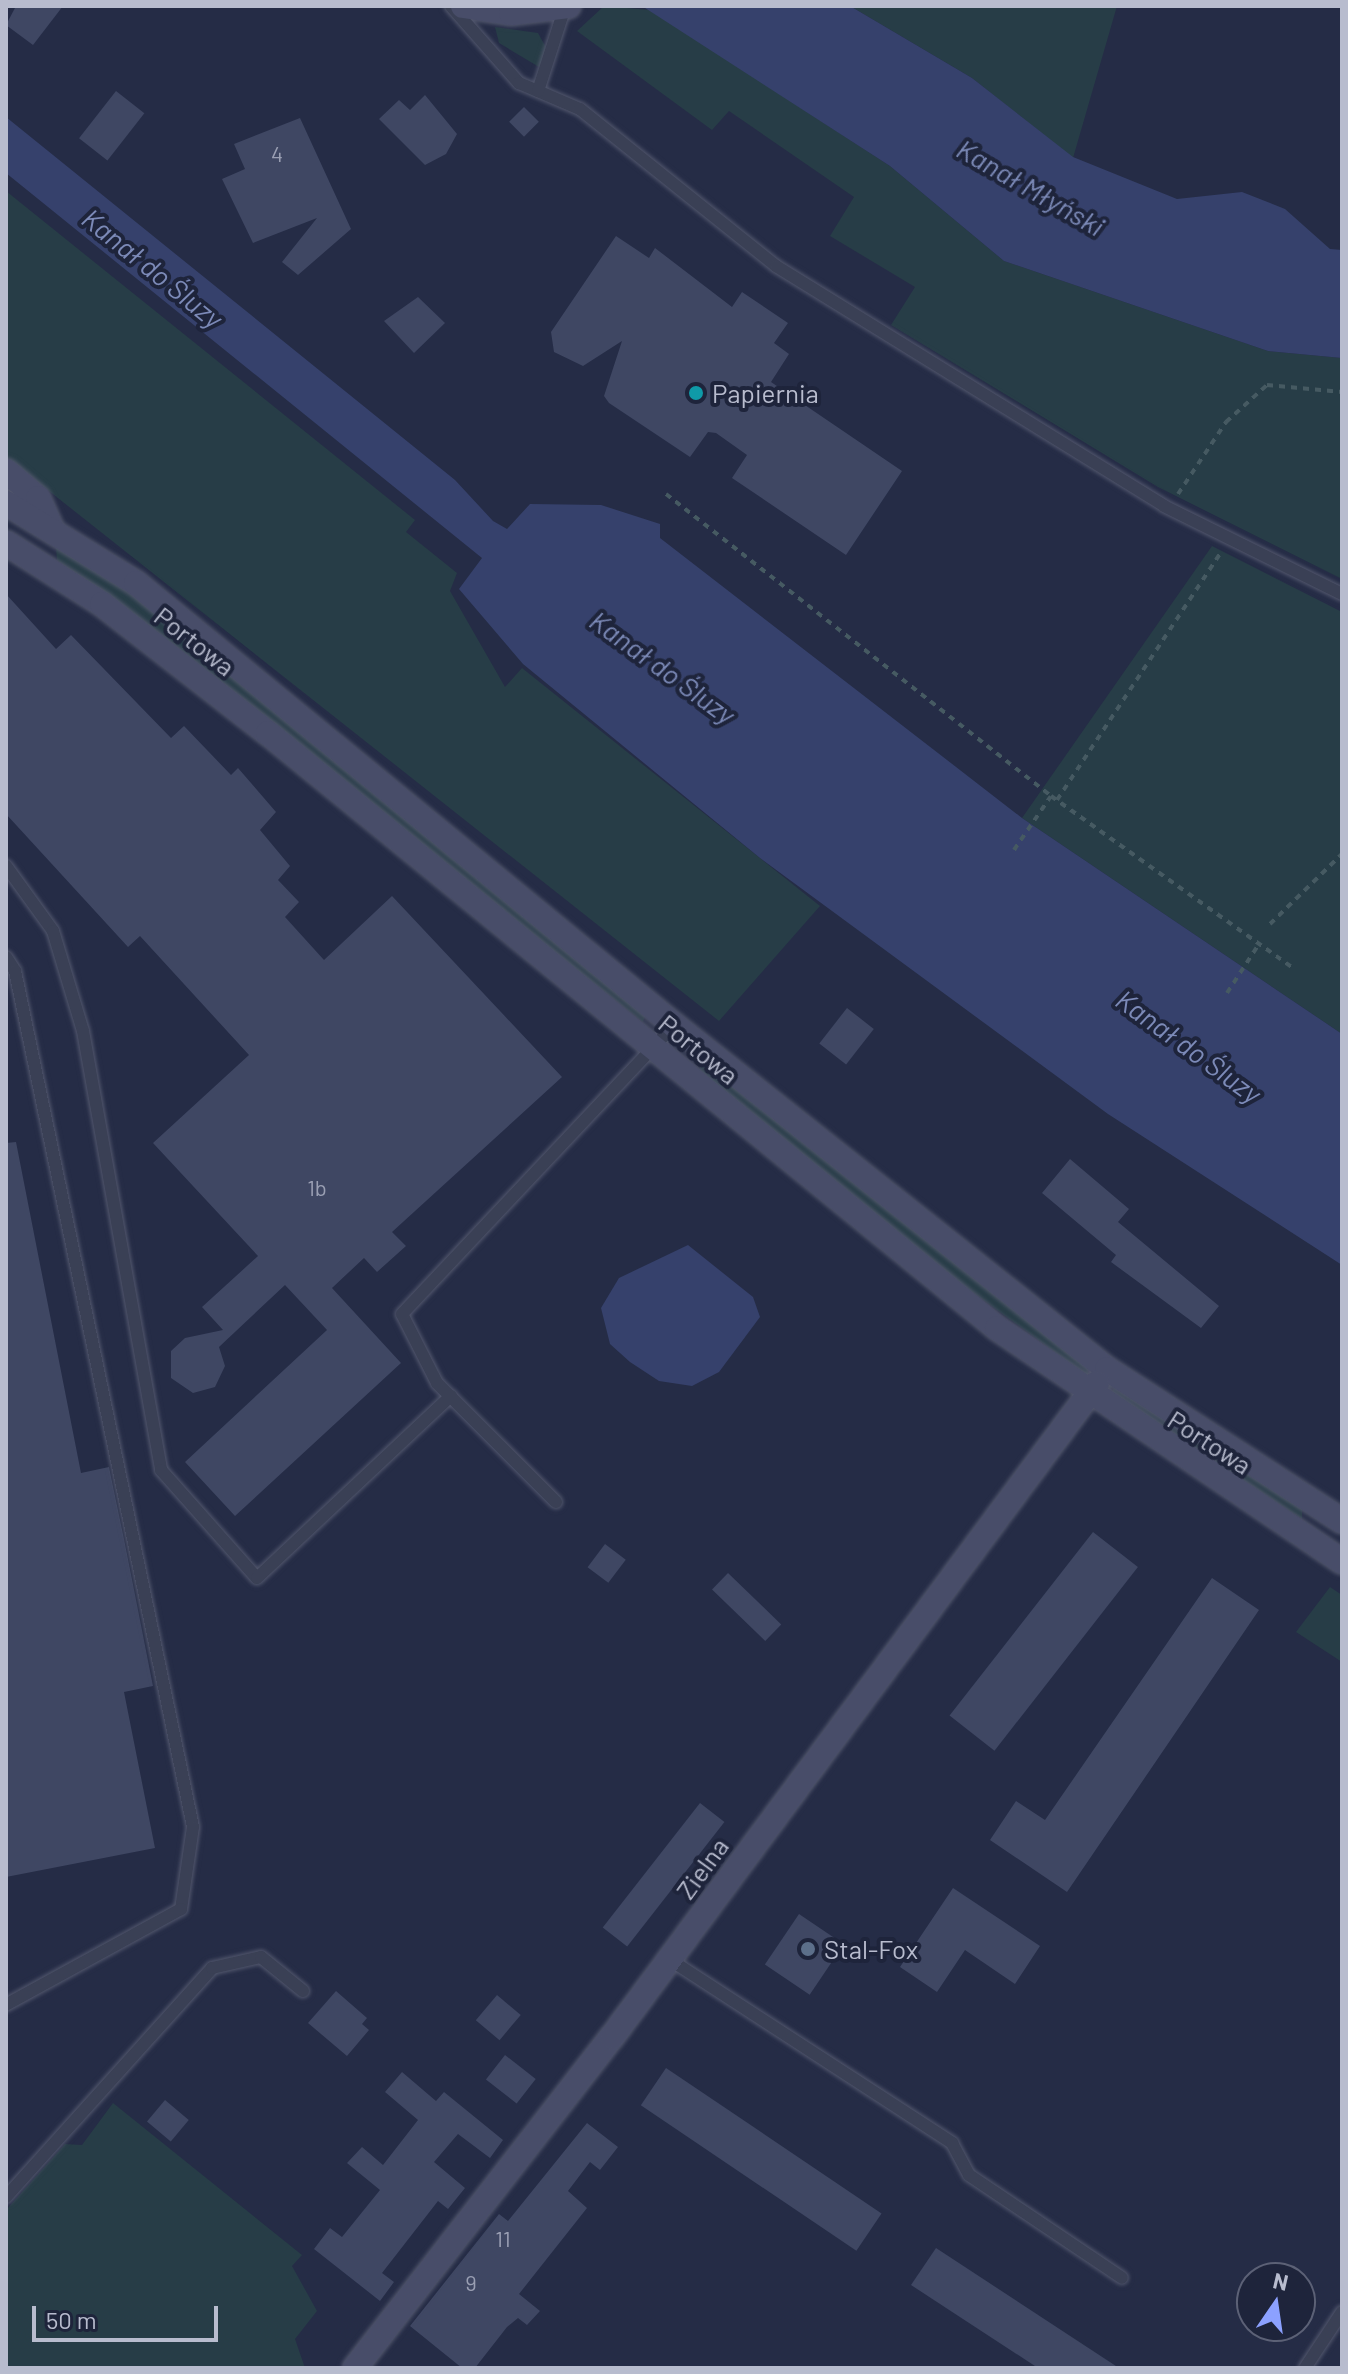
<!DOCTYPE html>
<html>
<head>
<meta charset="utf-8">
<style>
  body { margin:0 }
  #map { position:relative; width:1348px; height:2374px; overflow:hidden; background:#252c46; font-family:Barlow,sans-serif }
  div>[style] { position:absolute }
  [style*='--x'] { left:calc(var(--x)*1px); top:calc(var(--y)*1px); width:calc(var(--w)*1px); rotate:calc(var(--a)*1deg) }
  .green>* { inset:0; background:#273d47 }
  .water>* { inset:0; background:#36416c }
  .building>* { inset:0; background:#3f4763; transform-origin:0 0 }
  .path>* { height:4px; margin-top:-2px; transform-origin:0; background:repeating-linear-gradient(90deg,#465a62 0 6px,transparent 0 12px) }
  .roads { filter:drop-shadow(0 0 2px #52576d) drop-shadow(0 0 2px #52576d) }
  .lane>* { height:12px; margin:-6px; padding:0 6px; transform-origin:6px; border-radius:6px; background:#3a4055 }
  .secondary>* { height:24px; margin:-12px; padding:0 12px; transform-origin:12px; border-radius:12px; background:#484d69 }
  .dots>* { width:22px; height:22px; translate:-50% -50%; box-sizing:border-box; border:4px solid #1e243b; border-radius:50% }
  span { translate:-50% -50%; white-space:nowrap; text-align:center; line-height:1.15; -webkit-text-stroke:8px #1e243b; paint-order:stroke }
  .number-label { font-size:22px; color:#9a9fb3 }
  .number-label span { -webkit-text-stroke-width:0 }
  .poi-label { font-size:26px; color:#b8bcce }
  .left { translate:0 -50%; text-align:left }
  .street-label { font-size:26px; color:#b8bcce }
  .water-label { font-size:28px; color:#7c8ab8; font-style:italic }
  .frame { position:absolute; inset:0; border:8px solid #b8bcce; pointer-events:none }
  .north { position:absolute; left:1236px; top:2262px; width:80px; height:80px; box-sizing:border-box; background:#1e243b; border:2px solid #5c6176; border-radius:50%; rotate:13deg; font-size:22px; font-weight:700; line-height:32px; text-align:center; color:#b8bcce }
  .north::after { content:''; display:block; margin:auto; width:28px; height:36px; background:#8ca1ff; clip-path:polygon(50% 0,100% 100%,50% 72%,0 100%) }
  .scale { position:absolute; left:32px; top:2306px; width:186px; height:36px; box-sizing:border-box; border:4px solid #b8bcce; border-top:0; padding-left:10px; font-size:24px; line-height:28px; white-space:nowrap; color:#b8bcce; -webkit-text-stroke:6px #1e243b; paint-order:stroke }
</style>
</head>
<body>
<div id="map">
  <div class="green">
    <div style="clip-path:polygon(604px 6px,650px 10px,890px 166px,1004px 261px,1268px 351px,1342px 358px,1342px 579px,1158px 487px,891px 325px,915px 287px,830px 236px,854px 197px,729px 111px,712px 130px,577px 31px)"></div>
    <div style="clip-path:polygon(850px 6px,1117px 6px,1073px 158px,972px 78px)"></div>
    <div style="clip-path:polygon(495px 27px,538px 33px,548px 51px,539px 67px,499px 43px)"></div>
    <div style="clip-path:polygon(6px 191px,415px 520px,406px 532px,457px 573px,450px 591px,505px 687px,522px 668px,820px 906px,719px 1021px,6px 457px)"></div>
    <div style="clip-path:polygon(1212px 546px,1342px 612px,1342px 1034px,1022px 818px)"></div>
    <div style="clip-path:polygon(56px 548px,101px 571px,198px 646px,645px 1016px,643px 1022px,57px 560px)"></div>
    <div style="clip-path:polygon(701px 1059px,1087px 1366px,1089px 1377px,942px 1270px,700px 1072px)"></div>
    <div style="clip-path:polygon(1114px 1388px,1302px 1506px,1302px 1519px,1111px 1393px)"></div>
    <div style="clip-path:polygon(1330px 1587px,1342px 1595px,1342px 1662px,1296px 1632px)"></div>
    <div style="clip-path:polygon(113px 2103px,302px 2255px,292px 2266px,317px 2311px,295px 2339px,305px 2368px,6px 2368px,6px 2210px,65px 2144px,82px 2145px)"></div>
  </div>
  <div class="water">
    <div style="clip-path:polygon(642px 6px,850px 6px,972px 78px,1073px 157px,1177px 199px,1242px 192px,1285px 209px,1330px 249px,1342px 250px,1342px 358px,1268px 351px,1004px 261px,890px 166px)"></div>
    <div style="clip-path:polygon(6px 117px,455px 480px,493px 521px,507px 529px,530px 504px,601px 505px,660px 524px,660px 538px,1022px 818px,1342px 1034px,1342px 1265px,1108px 1114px,760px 858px,523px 664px,459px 589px,482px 558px,6px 173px)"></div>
    <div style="clip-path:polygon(688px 1245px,753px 1297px,760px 1317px,719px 1372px,692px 1386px,659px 1381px,630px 1362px,610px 1344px,601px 1308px,619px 1278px)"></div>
  </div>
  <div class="building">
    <div style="clip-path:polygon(16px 6px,63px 6px,33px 45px,6px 25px)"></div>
    <div style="left:116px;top:91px;width:36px;height:60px;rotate:38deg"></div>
    <div style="clip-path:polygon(425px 95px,457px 134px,446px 154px,425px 165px,379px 119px,399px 100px,410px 110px)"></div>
    <div style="left:524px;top:107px;width:21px;height:21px;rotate:45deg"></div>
    <div style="clip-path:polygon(300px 118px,351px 229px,298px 275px,282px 262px,317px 218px,253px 243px,222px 179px,245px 169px,234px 144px)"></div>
    <div style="clip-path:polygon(616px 236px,649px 258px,655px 248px,732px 307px,742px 292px,788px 323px,774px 343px,789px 354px,771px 382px,902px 471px,846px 555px,732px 478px,747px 455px,716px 433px,708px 432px,690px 457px,609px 403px,604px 396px,622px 341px,583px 366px,554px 352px,551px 332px)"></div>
    <div style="clip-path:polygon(418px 297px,445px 323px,414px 353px,384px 321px)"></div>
    <div style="clip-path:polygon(6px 594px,56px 649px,71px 635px,171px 738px,184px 726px,231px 775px,238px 768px,276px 812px,260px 830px,290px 866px,278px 880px,299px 902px,285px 917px,324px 960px,392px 896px,562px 1077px,392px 1232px,406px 1246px,377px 1272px,364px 1258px,332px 1288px,401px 1363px,235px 1516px,185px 1462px,327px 1330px,285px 1285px,219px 1347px,225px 1366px,215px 1387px,193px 1393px,171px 1378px,171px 1351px,185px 1338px,223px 1330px,202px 1307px,258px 1256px,153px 1143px,249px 1055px,140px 936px,128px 947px,6px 814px)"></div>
    <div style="left:847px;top:1008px;width:34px;height:45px;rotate:38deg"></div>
    <div style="clip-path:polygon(16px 1142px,81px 1473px,109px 1467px,124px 1539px,153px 1686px,124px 1692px,155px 1848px,6px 1877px,6px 1143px)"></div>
    <div style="clip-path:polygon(1070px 1159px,1129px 1209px,1118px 1222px,1219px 1306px,1201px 1328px,1111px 1262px,1116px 1255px,1042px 1193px)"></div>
    <div style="left:1093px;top:1532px;width:57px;height:233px;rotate:38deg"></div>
    <div style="left:605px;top:1544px;width:26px;height:29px;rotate:37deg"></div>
    <div style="left:728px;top:1573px;width:74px;height:23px;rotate:44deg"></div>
    <div style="clip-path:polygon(1212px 1578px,1259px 1610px,1067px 1892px,990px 1840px,1016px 1801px,1045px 1820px)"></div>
    <div style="left:700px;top:1803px;width:31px;height:158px;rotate:38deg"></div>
    <div style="clip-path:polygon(953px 1888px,1040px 1946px,1015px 1984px,965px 1950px,937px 1992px,900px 1967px)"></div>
    <div style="left:799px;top:1914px;width:54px;height:61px;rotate:34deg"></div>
    <div style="clip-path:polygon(336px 1991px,367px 2018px,362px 2024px,369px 2030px,347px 2056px,308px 2023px)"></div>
    <div style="left:497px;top:1995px;width:31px;height:33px;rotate:40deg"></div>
    <div style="left:505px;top:2055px;width:39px;height:31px;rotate:38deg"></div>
    <div style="left:666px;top:2068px;width:260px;height:45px;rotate:34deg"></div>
    <div style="clip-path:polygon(402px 2072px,436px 2101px,444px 2092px,503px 2140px,490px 2158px,458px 2134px,434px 2162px,465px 2188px,448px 2209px,438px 2201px,382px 2273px,394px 2282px,380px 2301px,314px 2249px,330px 2228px,342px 2237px,380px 2190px,347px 2163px,362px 2147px,383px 2165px,418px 2120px,385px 2092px)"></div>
    <div style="left:165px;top:2100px;width:31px;height:28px;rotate:40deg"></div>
    <div style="clip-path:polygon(587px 2123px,618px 2147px,600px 2170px,590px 2162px,568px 2191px,587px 2208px,519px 2294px,540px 2311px,527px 2325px,518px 2318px,507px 2327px,475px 2368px,462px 2368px,410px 2326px,499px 2214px,508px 2221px)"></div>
    <div style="clip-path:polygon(936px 2248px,1119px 2368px,1038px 2368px,911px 2285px)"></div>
  </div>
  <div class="path">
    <div style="--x:666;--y:494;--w:489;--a:38.1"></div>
    <div style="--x:1051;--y:796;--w:298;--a:35.4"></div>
    <div style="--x:1178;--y:494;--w:87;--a:-56.3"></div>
    <div style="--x:1226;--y:422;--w:55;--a:-42.1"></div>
    <div style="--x:1267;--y:385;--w:75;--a:5.3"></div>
    <div style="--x:1057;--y:800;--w:297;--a:-56.5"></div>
    <div style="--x:1014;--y:850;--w:65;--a:-55.6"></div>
    <div style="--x:1270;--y:924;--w:100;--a:-44.2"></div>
    <div style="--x:1227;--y:993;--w:59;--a:-56.9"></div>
  </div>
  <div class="roads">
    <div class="lane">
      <div style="--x:451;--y:6;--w:103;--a:48.6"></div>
      <div style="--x:519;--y:83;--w:66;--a:23.1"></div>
      <div style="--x:580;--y:109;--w:251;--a:38.7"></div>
      <div style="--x:776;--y:266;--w:456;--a:31.7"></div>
      <div style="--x:1164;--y:506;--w:199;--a:26.3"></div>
      <div style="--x:538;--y:91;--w:85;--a:-72.2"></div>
      <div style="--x:6;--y:866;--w:80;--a:54.1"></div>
      <div style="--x:53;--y:931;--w:104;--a:73.3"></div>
      <div style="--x:83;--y:1031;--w:446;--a:79.9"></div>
      <div style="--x:161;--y:1470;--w:144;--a:48.4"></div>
      <div style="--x:257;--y:1578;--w:266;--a:-43.2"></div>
      <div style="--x:6;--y:957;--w:17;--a:57"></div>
      <div style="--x:15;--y:971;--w:874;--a:78.25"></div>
      <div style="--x:193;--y:1827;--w:83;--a:98.3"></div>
      <div style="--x:181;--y:1909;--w:200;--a:151.3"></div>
      <div style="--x:556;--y:1502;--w:168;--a:-135"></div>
      <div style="--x:437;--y:1383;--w:77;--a:-116.9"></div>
      <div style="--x:402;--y:1314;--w:397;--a:-46.7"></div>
      <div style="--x:669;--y:1959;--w:338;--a:33"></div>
      <div style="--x:952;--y:2143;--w:36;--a:62"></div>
      <div style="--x:969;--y:2175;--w:184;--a:33.9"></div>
      <div style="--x:6;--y:2197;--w:308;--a:-48"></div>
      <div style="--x:212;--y:1968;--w:50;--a:-12.7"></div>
      <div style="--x:261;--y:1957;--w:54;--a:39"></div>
      <div style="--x:1305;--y:2368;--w:67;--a:-56.5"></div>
    </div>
    <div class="secondary">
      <div style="--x:463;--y:6;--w:49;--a:8.3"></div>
      <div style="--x:511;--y:13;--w:58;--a:-6.9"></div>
      <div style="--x:6;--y:471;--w:42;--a:40.2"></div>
      <div style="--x:38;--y:498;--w:35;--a:66"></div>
      <div style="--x:6;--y:503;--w:153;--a:31.6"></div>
      <div style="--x:136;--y:583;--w:696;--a:39.41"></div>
      <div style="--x:674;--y:1025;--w:553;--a:38.47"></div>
      <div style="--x:1107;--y:1369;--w:280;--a:32.9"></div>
      <div style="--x:6;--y:543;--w:114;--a:32.4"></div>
      <div style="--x:102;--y:604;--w:210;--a:37.9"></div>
      <div style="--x:268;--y:733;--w:941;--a:39.22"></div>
      <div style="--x:997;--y:1328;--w:417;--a:34.1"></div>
      <div style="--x:355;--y:2368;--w:419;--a:-52.2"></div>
      <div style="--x:612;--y:2037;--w:814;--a:-53.44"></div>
    </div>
  </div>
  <div class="dots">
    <div style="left:696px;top:393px;background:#0f9aa8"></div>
    <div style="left:808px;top:1949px;background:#5c6f8a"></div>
  </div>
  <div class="number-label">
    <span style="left:277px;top:154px">4</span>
    <span style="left:317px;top:1188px">1b</span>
    <span style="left:503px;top:2239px">11</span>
    <span style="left:471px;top:2283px">9</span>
  </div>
  <div class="poi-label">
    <span class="left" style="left:712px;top:393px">Papiernia</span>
    <span class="left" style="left:824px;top:1949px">Stal-Fox</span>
  </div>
  <div class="street-label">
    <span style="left:195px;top:641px;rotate:38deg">Portowa</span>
    <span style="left:699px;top:1049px;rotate:39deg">Portowa</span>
    <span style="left:1210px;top:1442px;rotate:33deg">Portowa</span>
    <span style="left:702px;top:1868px;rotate:-54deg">Zielna</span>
  </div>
  <div class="water-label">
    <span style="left:1031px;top:187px;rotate:30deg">Kanał Młyński</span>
    <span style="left:153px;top:268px;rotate:39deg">Kanał do Śluzy</span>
    <span style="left:663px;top:667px;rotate:36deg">Kanał do Śluzy</span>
    <span style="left:1189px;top:1046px;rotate:36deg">Kanał do Śluzy</span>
  </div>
  <div class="frame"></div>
  <div class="north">N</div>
  <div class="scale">50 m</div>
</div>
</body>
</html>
